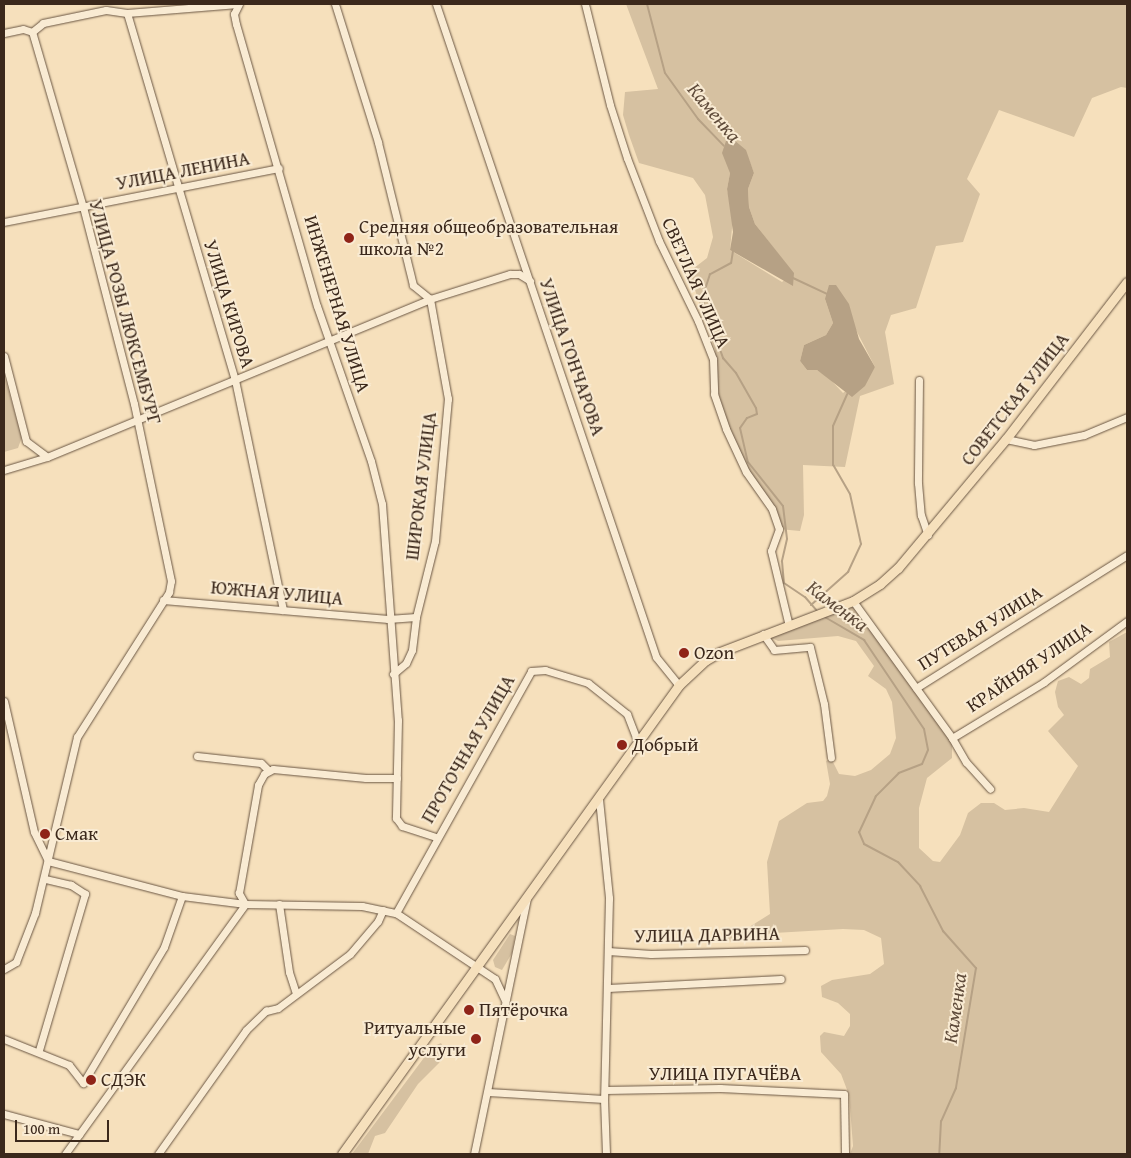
<!DOCTYPE html>
<html>
<head>
<meta charset="utf-8">
<style>
  body { margin:0 }
  #map { position:relative; width:1131px; height:1158px; overflow:hidden; background:#f6e0bc; font-family:"Gentium Book Plus",serif }
  div>[style] { position:absolute }
  [style*='--x'] { left:calc(var(--x)*1px); top:calc(var(--y)*1px); width:calc(var(--w)*1px); rotate:calc(var(--a)*1deg) }
  .green>* { inset:0; background:#d6c1a1 }
  .water>* { inset:0; background:#b6a185 }
  .stream>* { height:2px; margin:-1px; padding:0 1px; transform-origin:1px; border-radius:1px; background:#b6a185 }
  .roads { filter:drop-shadow(0 0 1px #6a5643) drop-shadow(0 0 1px #6a5643) }
  .minor>* { height:7px; margin:-3.5px; padding:0 3.5px; transform-origin:3.5px; border-radius:3.5px; background:#f9ebd3 }
  .major>* { height:9px; margin:-4.5px; padding:0 4.5px; transform-origin:4.5px; border-radius:4.5px; background:#f6e0bc }
  .dots>* { width:14px; height:14px; translate:-50% -50%; box-sizing:border-box; border:2px solid #f9ebd3; border-radius:50% }
  span { translate:-50% -50%; white-space:nowrap; text-align:center; line-height:1.15; -webkit-text-stroke:4px #f9ebd3; paint-order:stroke }
  .street-label { font-size:19px; color:#3b281b }
  .poi-label { font-size:19px; color:#3b281b }
  .left { translate:0 -50%; text-align:left }
  .right { translate:-100% -50%; text-align:right }
  .water-label { font-size:20px; color:#604c3b; font-style:italic }
  .frame { position:absolute; inset:0; border:5px solid #3b281b; pointer-events:none }
  .scale { position:absolute; left:15px; top:1120px; width:94px; height:22px; box-sizing:border-box; border:2px solid #3b281b; border-top:0; padding-left:6px; font-size:15px; line-height:18px; white-space:nowrap; color:#3b281b; -webkit-text-stroke:4px #f9ebd3; paint-order:stroke }
</style>
</head>
<body>
<div id="map">
  <div class="green">
    <div style="clip-path:polygon(evenodd,626px 4px,1127px 4px,1127px 88px,1121px 87px,1092px 98px,1074px 137px,999px 110px,967px 179px,980px 194px,963px 242px,936px 246px,916px 308px,891px 315px,885px 332px,894px 384px,860px 396px,845px 467px,803px 465px,804px 515px,800px 531px,779px 529px,772px 509px,746px 472px,714px 394px,715px 350px,689px 272px,707px 258px,713px 237px,705px 195px,693px 178px,639px 163px,629px 135px,623px 115px,625px 92px,658px 89px,626px 4px,745px 150px,754px 173px,748px 189px,749px 207px,755px 224px,793px 273px,782px 282px,730px 250px,733px 217px,727px 189px,730px 173px,745px 150px,626px 4px,825px 299px,855px 328px,875px 367px,843px 393px,828px 377px,817px 370px,807px 370px,800px 361px,804px 345px,826px 335px,833px 323px,825px 299px)"></div>
    <div style="clip-path:polygon(4px 375px,22px 437px,18px 448px,4px 452px)"></div>
    <div style="clip-path:polygon(853px 601px,952px 738px,952px 758px,927px 778px,919px 808px,919px 848px,933px 861px,940px 862px,960px 835px,968px 813px,981px 803px,994px 803px,1005px 810px,1024px 808px,1049px 812px,1078px 766px,1048px 731px,1064px 715px,1058px 707px,1055px 692px,1058px 681px,1069px 677px,1081px 684px,1089px 678px,1090px 669px,1110px 657px,1109px 642px,1127px 632px,1127px 1154px,850px 1154px,853px 1146px,849px 1095px,841px 1074px,821px 1052px,820px 1036px,824px 1032px,844px 1036px,850px 1026px,850px 1014px,838px 1003px,822px 997px,821px 986px,832px 980px,870px 974px,884px 964px,881px 938px,864px 930px,843px 929px,774px 933px,731px 942px,726px 937px,746px 929px,770px 914px,767px 862px,779px 821px,807px 803px,823px 801px,827px 796px,830px 784px,826px 761px,831px 758px,839px 774px,855px 776px,871px 770px,890px 754px,896px 738px,892px 702px,886px 689px,868px 676px,874px 666px,856px 641px,838px 636px,778px 641px,763px 634px)"></div>
    <div style="clip-path:polygon(510px 934px,515px 936px,512px 953px,502px 970px,495px 967px,493px 960px)"></div>
    <div style="clip-path:polygon(441px 1043px,446px 1052px,439px 1063px,418px 1084px,385px 1133px,375px 1136px,368px 1154px,352px 1154px,432px 1047px)"></div>
  </div>
  <div class="water">
    <div style="clip-path:polygon(728px 135px,746px 150px,754px 173px,748px 189px,749px 207px,755px 224px,794px 273px,793px 286px,730px 250px,733px 232px,727px 189px,730px 173px,722px 153px)"></div>
    <div style="clip-path:polygon(829px 285px,836px 285px,849px 304px,859px 339px,875px 367px,865px 386px,852px 397px,817px 370px,807px 370px,800px 361px,804px 345px,826px 335px,833px 323px,825px 299px)"></div>
  </div>
  <div class="stream">
    <div style="--x:647;--y:4;--w:71;--a:75.4"></div>
    <div style="--x:665;--y:73;--w:57;--a:54.3"></div>
    <div style="--x:698;--y:119;--w:37;--a:46"></div>
    <div style="--x:733;--y:251;--w:12;--a:99"></div>
    <div style="--x:731;--y:263;--w:24;--a:152"></div>
    <div style="--x:710;--y:274;--w:25;--a:108"></div>
    <div style="--x:702;--y:298;--w:64;--a:70.7"></div>
    <div style="--x:723;--y:358;--w:20;--a:49"></div>
    <div style="--x:736;--y:373;--w:40;--a:60.3"></div>
    <div style="--x:756;--y:408;--w:6;--a:81"></div>
    <div style="--x:757;--y:414;--w:11;--a:158"></div>
    <div style="--x:747;--y:418;--w:12;--a:125"></div>
    <div style="--x:740;--y:428;--w:35;--a:77"></div>
    <div style="--x:748;--y:462;--w:56;--a:51.5"></div>
    <div style="--x:783;--y:506;--w:33;--a:83"></div>
    <div style="--x:787;--y:539;--w:23;--a:103"></div>
    <div style="--x:782;--y:561;--w:22;--a:85"></div>
    <div style="--x:784;--y:583;--w:25;--a:34"></div>
    <div style="--x:805;--y:597;--w:18;--a:49"></div>
    <div style="--x:793;--y:278;--w:38;--a:25"></div>
    <div style="--x:811;--y:605;--w:50;--a:-41.7"></div>
    <div style="--x:848;--y:572;--w:31;--a:-65"></div>
    <div style="--x:861;--y:544;--w:51;--a:-102.4"></div>
    <div style="--x:850;--y:494;--w:34;--a:-120"></div>
    <div style="--x:833;--y:465;--w:39;--a:-90"></div>
    <div style="--x:833;--y:426;--w:35;--a:-66"></div>
    <div style="--x:823;--y:616;--w:48;--a:30.3"></div>
    <div style="--x:864;--y:640;--w:107;--a:56"></div>
    <div style="--x:924;--y:729;--w:21;--a:79"></div>
    <div style="--x:928;--y:750;--w:15;--a:113"></div>
    <div style="--x:922;--y:764;--w:25;--a:159"></div>
    <div style="--x:899;--y:773;--w:33;--a:135"></div>
    <div style="--x:876;--y:796;--w:40;--a:115"></div>
    <div style="--x:859;--y:832;--w:13;--a:67"></div>
    <div style="--x:864;--y:844;--w:38;--a:28"></div>
    <div style="--x:898;--y:862;--w:33;--a:47"></div>
    <div style="--x:920;--y:886;--w:51;--a:62.9"></div>
    <div style="--x:943;--y:931;--w:50;--a:48.3"></div>
    <div style="--x:976;--y:968;--w:122;--a:99.5"></div>
    <div style="--x:956;--y:1088;--w:36;--a:114"></div>
    <div style="--x:941;--y:1121;--w:33;--a:93"></div>
  </div>
  <div class="roads">
    <div class="minor">
      <div style="--x:239;--y:4;--w:11;--a:117"></div>
      <div style="--x:234;--y:14;--w:10;--a:79"></div>
      <div style="--x:236;--y:24;--w:293;--a:74"></div>
      <div style="--x:317;--y:306;--w:164;--a:70.8"></div>
      <div style="--x:371;--y:461;--w:44;--a:75.7"></div>
      <div style="--x:382;--y:504;--w:217;--a:85.8"></div>
      <div style="--x:398;--y:720;--w:98;--a:91.2"></div>
      <div style="--x:396;--y:818;--w:10;--a:53"></div>
      <div style="--x:402;--y:826;--w:36;--a:18"></div>
      <div style="--x:436;--y:4;--w:689;--a:71.38"></div>
      <div style="--x:656;--y:657;--w:36;--a:51"></div>
      <div style="--x:585;--y:4;--w:104;--a:76.1"></div>
      <div style="--x:610;--y:105;--w:56;--a:72.2"></div>
      <div style="--x:627;--y:158;--w:89;--a:68.9"></div>
      <div style="--x:659;--y:241;--w:89;--a:64"></div>
      <div style="--x:698;--y:321;--w:41;--a:68.5"></div>
      <div style="--x:713;--y:359;--w:35;--a:88"></div>
      <div style="--x:714;--y:394;--w:37;--a:71"></div>
      <div style="--x:726;--y:429;--w:47;--a:65.1"></div>
      <div style="--x:746;--y:472;--w:45;--a:54.9"></div>
      <div style="--x:772;--y:509;--w:21;--a:71"></div>
      <div style="--x:779;--y:529;--w:23;--a:110"></div>
      <div style="--x:771;--y:551;--w:77;--a:76.5"></div>
      <div style="--x:127;--y:13;--w:383;--a:73.6"></div>
      <div style="--x:235;--y:380;--w:235;--a:78.2"></div>
      <div style="--x:32;--y:32;--w:14;--a:-39"></div>
      <div style="--x:43;--y:23;--w:64;--a:-11.7"></div>
      <div style="--x:106;--y:10;--w:21;--a:8"></div>
      <div style="--x:127;--y:13;--w:111;--a:-4.6"></div>
      <div style="--x:4;--y:33;--w:19;--a:-12"></div>
      <div style="--x:23;--y:29;--w:9;--a:18"></div>
      <div style="--x:4;--y:222;--w:280;--a:-11.1"></div>
      <div style="--x:4;--y:356;--w:88;--a:75.5"></div>
      <div style="--x:26;--y:441;--w:26;--a:37"></div>
      <div style="--x:919;--y:380;--w:103;--a:90.6"></div>
      <div style="--x:918;--y:483;--w:32;--a:85"></div>
      <div style="--x:921;--y:515;--w:21;--a:71"></div>
      <div style="--x:1006;--y:439;--w:29;--a:12"></div>
      <div style="--x:1034;--y:445;--w:51;--a:-11.3"></div>
      <div style="--x:1084;--y:435;--w:47;--a:-22.7"></div>
      <div style="--x:4;--y:470;--w:45;--a:-16.8"></div>
      <div style="--x:47;--y:457;--w:414;--a:-22.4"></div>
      <div style="--x:430;--y:299;--w:84;--a:-17.4"></div>
      <div style="--x:510;--y:274;--w:9;--a:0"></div>
      <div style="--x:519;--y:274;--w:13;--a:32"></div>
      <div style="--x:163;--y:600;--w:226;--a:4.8"></div>
      <div style="--x:388;--y:619;--w:28;--a:-4"></div>
      <div style="--x:416;--y:617;--w:78;--a:-76"></div>
      <div style="--x:435;--y:541;--w:143;--a:-84.8"></div>
      <div style="--x:448;--y:399;--w:102;--a:-100.2"></div>
      <div style="--x:430;--y:299;--w:22;--a:-141"></div>
      <div style="--x:413;--y:285;--w:147;--a:-103.8"></div>
      <div style="--x:378;--y:142;--w:145;--a:-107.3"></div>
      <div style="--x:853;--y:601;--w:169;--a:54.1"></div>
      <div style="--x:952;--y:738;--w:28;--a:60"></div>
      <div style="--x:966;--y:762;--w:36;--a:48"></div>
      <div style="--x:763;--y:634;--w:19;--a:55"></div>
      <div style="--x:774;--y:650;--w:36;--a:-5"></div>
      <div style="--x:810;--y:647;--w:59;--a:76.2"></div>
      <div style="--x:824;--y:704;--w:54;--a:82.6"></div>
      <div style="--x:393;--y:674;--w:17;--a:-40"></div>
      <div style="--x:406;--y:663;--w:14;--a:-65"></div>
      <div style="--x:412;--y:650;--w:33;--a:-83"></div>
      <div style="--x:916;--y:688;--w:249;--a:-32.2"></div>
      <div style="--x:4;--y:701;--w:134;--a:77.1"></div>
      <div style="--x:34;--y:832;--w:32;--a:64"></div>
      <div style="--x:952;--y:738;--w:108;--a:-31.3"></div>
      <div style="--x:1044;--y:682;--w:103;--a:-36.3"></div>
      <div style="--x:197;--y:756;--w:64;--a:6.2"></div>
      <div style="--x:261;--y:763;--w:11;--a:45"></div>
      <div style="--x:599;--y:799;--w:100;--a:84.2"></div>
      <div style="--x:609;--y:898;--w:201;--a:91.4"></div>
      <div style="--x:604;--y:1099;--w:55;--a:87.9"></div>
      <div style="--x:48;--y:861;--w:138;--a:14.6"></div>
      <div style="--x:182;--y:896;--w:64;--a:7.2"></div>
      <div style="--x:245;--y:904;--w:117;--a:1"></div>
      <div style="--x:362;--y:906;--w:35;--a:12"></div>
      <div style="--x:396;--y:913;--w:119;--a:33.7"></div>
      <div style="--x:495;--y:979;--w:23;--a:65"></div>
      <div style="--x:245;--y:904;--w:13;--a:-119"></div>
      <div style="--x:239;--y:893;--w:110;--a:-80"></div>
      <div style="--x:258;--y:785;--w:13;--a:-61"></div>
      <div style="--x:264;--y:774;--w:10;--a:-29"></div>
      <div style="--x:273;--y:769;--w:93;--a:5.5"></div>
      <div style="--x:366;--y:778;--w:31;--a:0"></div>
      <div style="--x:279;--y:904;--w:69;--a:81.6"></div>
      <div style="--x:289;--y:972;--w:22;--a:72"></div>
      <div style="--x:396;--y:913;--w:277;--a:-60.8"></div>
      <div style="--x:531;--y:671;--w:14;--a:-4"></div>
      <div style="--x:545;--y:670;--w:45;--a:16.8"></div>
      <div style="--x:588;--y:683;--w:50;--a:38.5"></div>
      <div style="--x:627;--y:714;--w:30;--a:69"></div>
      <div style="--x:608;--y:951;--w:43;--a:4"></div>
      <div style="--x:651;--y:954;--w:154;--a:-1.5"></div>
      <div style="--x:4;--y:969;--w:14;--a:-30"></div>
      <div style="--x:16;--y:962;--w:53;--a:-68.8"></div>
      <div style="--x:35;--y:913;--w:181;--a:-76.6"></div>
      <div style="--x:77;--y:737;--w:172;--a:-57.6"></div>
      <div style="--x:169;--y:592;--w:11;--a:-80"></div>
      <div style="--x:171;--y:581;--w:181;--a:-101.8"></div>
      <div style="--x:134;--y:404;--w:203;--a:-104.5"></div>
      <div style="--x:83;--y:207;--w:182;--a:-106.2"></div>
      <div style="--x:608;--y:988;--w:173;--a:-3"></div>
      <div style="--x:4;--y:1039;--w:70;--a:21.8"></div>
      <div style="--x:69;--y:1065;--w:23;--a:52"></div>
      <div style="--x:83;--y:1083;--w:158;--a:-59.2"></div>
      <div style="--x:164;--y:947;--w:54;--a:-70.6"></div>
      <div style="--x:39;--y:1050;--w:163;--a:-73.6"></div>
      <div style="--x:85;--y:894;--w:17;--a:-147"></div>
      <div style="--x:71;--y:885;--w:28;--a:-167"></div>
      <div style="--x:605;--y:1090;--w:115;--a:-1"></div>
      <div style="--x:720;--y:1088;--w:124;--a:2.8"></div>
      <div style="--x:844;--y:1094;--w:60;--a:89"></div>
      <div style="--x:488;--y:1092;--w:116;--a:3.5"></div>
      <div style="--x:4;--y:1114;--w:78;--a:14.9"></div>
      <div style="--x:65;--y:1154;--w:308;--a:-54.2"></div>
      <div style="--x:158;--y:1154;--w:152;--a:-54.6"></div>
      <div style="--x:246;--y:1030;--w:28;--a:-44"></div>
      <div style="--x:266;--y:1011;--w:12;--a:-14"></div>
      <div style="--x:278;--y:1008;--w:90;--a:-36.9"></div>
      <div style="--x:350;--y:954;--w:43;--a:-49.7"></div>
      <div style="--x:378;--y:921;--w:12;--a:-66"></div>
      <div style="--x:474;--y:1154;--w:260;--a:-78.3"></div>
    </div>
    <div class="major">
      <div style="--x:342;--y:1154;--w:578;--a:-54.3"></div>
      <div style="--x:679;--y:685;--w:37;--a:-43"></div>
      <div style="--x:706;--y:660;--w:16;--a:-30"></div>
      <div style="--x:720;--y:652;--w:142;--a:-21"></div>
      <div style="--x:853;--y:601;--w:32;--a:-32"></div>
      <div style="--x:880;--y:584;--w:24;--a:-42"></div>
      <div style="--x:898;--y:568;--w:168;--a:-50.1"></div>
      <div style="--x:1006;--y:439;--w:198;--a:-52.4"></div>
    </div>
  </div>
  <div class="dots">
    <div style="left:349px;top:238px;background:#8f2418"></div>
    <div style="left:684px;top:653px;background:#8f2418"></div>
    <div style="left:622px;top:745px;background:#8f2418"></div>
    <div style="left:45px;top:834px;background:#8f2418"></div>
    <div style="left:469px;top:1010px;background:#8f2418"></div>
    <div style="left:476px;top:1039px;background:#8f2418"></div>
    <div style="left:91px;top:1080px;background:#8f2418"></div>
  </div>
  <div class="street-label">
    <span style="left:183px;top:171px;rotate:-11deg">УЛИЦА ЛЕНИНА</span>
    <span style="left:696px;top:283px;rotate:66deg">СВЕТЛАЯ УЛИЦА</span>
    <span style="left:229px;top:304px;rotate:73deg">УЛИЦА КИРОВА</span>
    <span style="left:337px;top:304px;rotate:73deg">ИНЖЕНЕРНАЯ УЛИЦА</span>
    <span style="left:125px;top:312px;rotate:75deg">УЛИЦА РОЗЫ ЛЮКСЕМБУРГ</span>
    <span style="left:572px;top:357px;rotate:71deg">УЛИЦА ГОНЧАРОВА</span>
    <span style="left:1015px;top:399px;rotate:-52deg">СОВЕТСКАЯ УЛИЦА</span>
    <span style="left:421px;top:486px;rotate:-83deg">ШИРОКАЯ УЛИЦА</span>
    <span style="left:277px;top:593px;rotate:5deg">ЮЖНАЯ УЛИЦА</span>
    <span style="left:980px;top:628px;rotate:-32deg">ПУТЕВАЯ УЛИЦА</span>
    <span style="left:1029px;top:667px;rotate:-34deg">КРАЙНЯЯ УЛИЦА</span>
    <span style="left:468px;top:749px;rotate:-60deg">ПРОТОЧНАЯ УЛИЦА</span>
    <span style="left:707px;top:935px;rotate:-1deg">УЛИЦА ДАРВИНА</span>
    <span style="left:725px;top:1074px">УЛИЦА ПУГАЧЁВА</span>
  </div>
  <div class="poi-label">
    <span class="left" style="left:359px;top:238px">Средняя общеобразовательная<br>школа №2</span>
    <span class="left" style="left:694px;top:653px">Ozon</span>
    <span class="left" style="left:632px;top:745px">Добрый</span>
    <span class="left" style="left:55px;top:834px">Смак</span>
    <span class="left" style="left:479px;top:1010px">Пятёрочка</span>
    <span class="right" style="left:466px;top:1039px">Ритуальные<br>услуги</span>
    <span class="left" style="left:101px;top:1080px">СДЭК</span>
  </div>
  <div class="water-label">
    <span style="left:715px;top:112px;rotate:50deg">Каменка</span>
    <span style="left:838px;top:605px;rotate:37deg">Каменка</span>
    <span style="left:954px;top:1008px;rotate:-82deg">Каменка</span>
  </div>
  <div class="frame"></div>
  <div class="scale">100 m</div>
</div>
</body>
</html>
